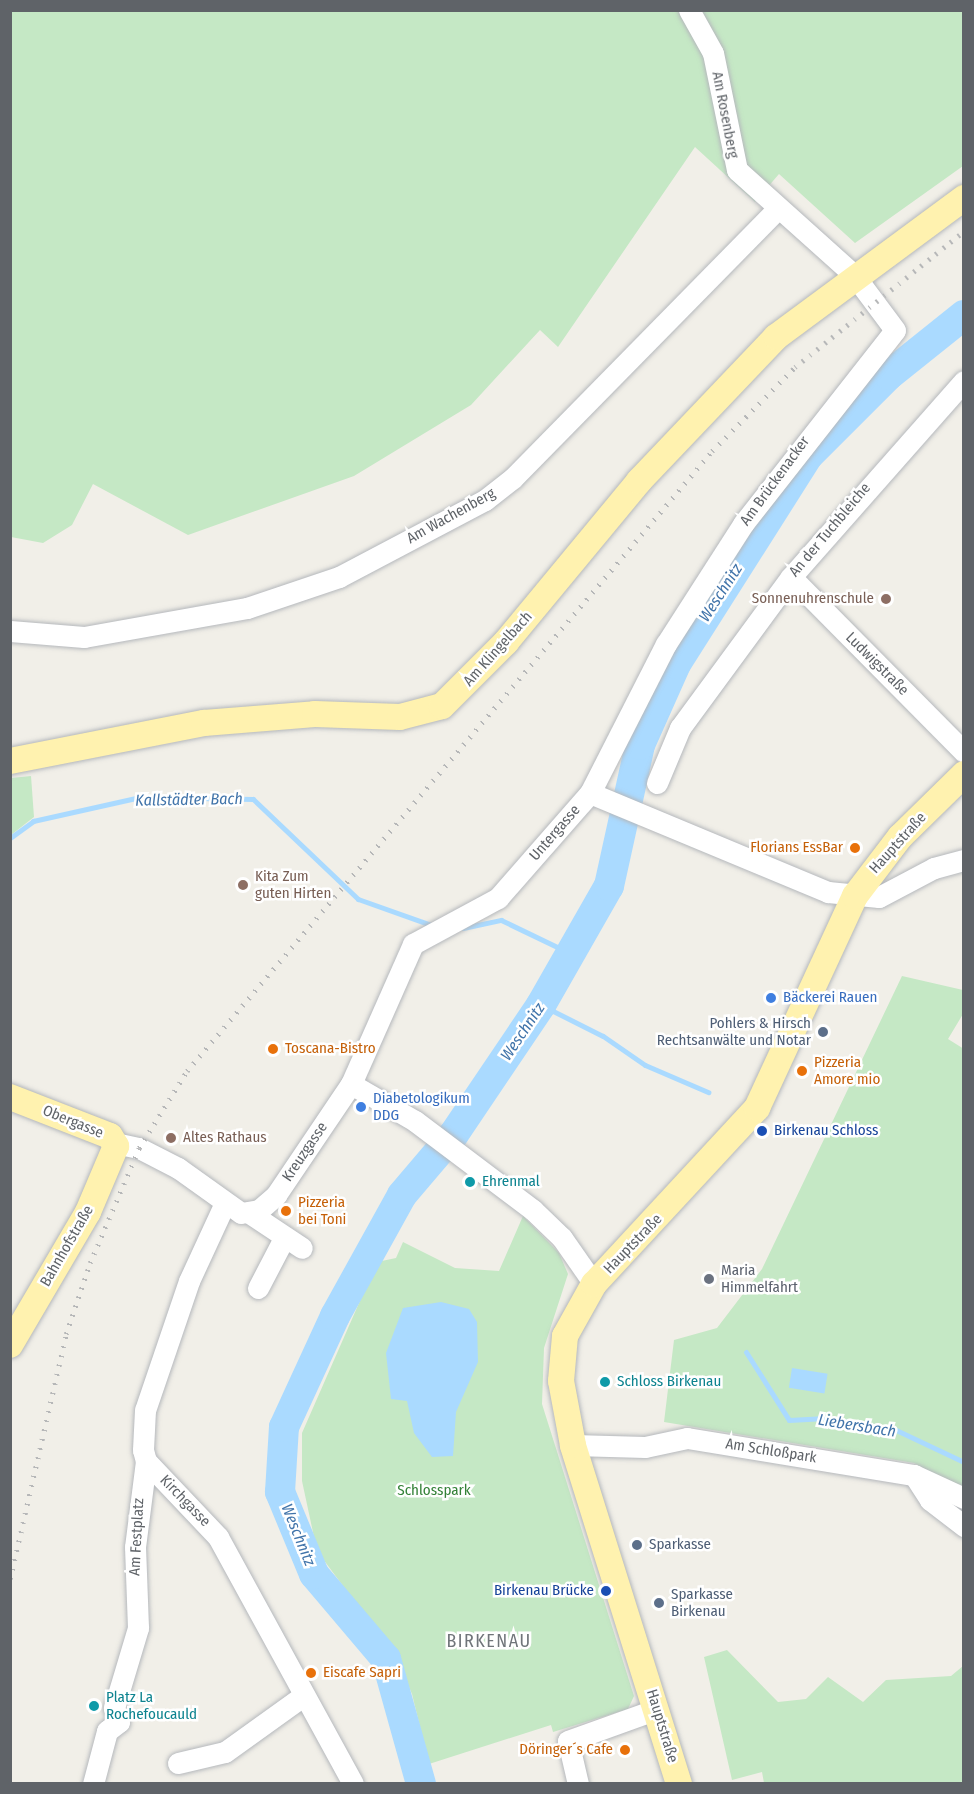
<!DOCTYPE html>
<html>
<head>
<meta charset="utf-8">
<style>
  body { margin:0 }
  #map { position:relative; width:974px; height:1794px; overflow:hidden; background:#f1efe8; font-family:"Fira Sans Condensed",sans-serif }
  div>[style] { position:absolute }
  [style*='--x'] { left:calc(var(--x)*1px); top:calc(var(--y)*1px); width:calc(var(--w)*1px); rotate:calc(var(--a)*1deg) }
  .green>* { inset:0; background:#c5e8c5 }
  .water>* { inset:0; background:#aadaff; transform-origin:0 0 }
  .stream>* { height:5px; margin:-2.5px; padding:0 2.5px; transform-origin:2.5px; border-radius:2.5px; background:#aadaff }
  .river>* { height:30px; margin:-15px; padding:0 15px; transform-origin:15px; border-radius:15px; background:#aadaff }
  .roads { filter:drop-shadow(0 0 2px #b5b8bc) drop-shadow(0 0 2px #b5b8bc) }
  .minor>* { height:21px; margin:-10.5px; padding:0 10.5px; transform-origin:10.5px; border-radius:10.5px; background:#fff }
  .major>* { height:26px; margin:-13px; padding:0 13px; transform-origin:13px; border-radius:13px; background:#fff2af }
  .rail>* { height:4.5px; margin-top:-2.25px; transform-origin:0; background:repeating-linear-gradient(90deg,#b6b7b8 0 1.5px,transparent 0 9.5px) }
  .dots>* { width:16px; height:16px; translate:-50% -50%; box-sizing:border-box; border:3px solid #fff; border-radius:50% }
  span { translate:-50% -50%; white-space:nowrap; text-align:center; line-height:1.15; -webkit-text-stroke:5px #fff; paint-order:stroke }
  .street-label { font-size:15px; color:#5f6368 }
  .education-label { font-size:15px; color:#785e54 }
  .right { translate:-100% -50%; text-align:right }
  .left { translate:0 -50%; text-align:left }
  .food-label { font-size:15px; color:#c56008 }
  .shop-label { font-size:15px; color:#366cbe }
  .service-label { font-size:15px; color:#4e5e75 }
  .transit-label { font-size:15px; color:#164399 }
  .culture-label { font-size:15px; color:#0d838f }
  .worship-label { font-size:15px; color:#5b616d }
  .park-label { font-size:15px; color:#348238 }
  .water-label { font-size:16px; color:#4174aa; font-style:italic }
  .quarter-label { font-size:18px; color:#70757a; letter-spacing:1.5px }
  .frame { position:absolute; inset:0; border:12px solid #5f6368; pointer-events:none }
</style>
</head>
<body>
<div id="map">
  <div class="green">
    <div style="clip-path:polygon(10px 11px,963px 11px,963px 166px,855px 243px,779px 174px,755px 202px,695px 147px,558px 347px,540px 330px,471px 405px,354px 476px,188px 535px,93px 484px,72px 525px,43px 543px,11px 537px)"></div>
    <div style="clip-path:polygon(31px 776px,34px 817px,11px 835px,11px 778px)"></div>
    <div style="clip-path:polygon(902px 976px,963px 990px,963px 1014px,948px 1039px,964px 1049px,963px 1490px,914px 1463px,664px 1422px,674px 1340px,717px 1328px,762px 1269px)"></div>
    <div style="clip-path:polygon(523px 1216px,559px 1253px,568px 1274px,544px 1348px,542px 1404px,634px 1696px,628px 1709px,553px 1732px,551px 1725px,429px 1764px,412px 1694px,396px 1657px,317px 1551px,302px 1481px,302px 1433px,377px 1262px,396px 1258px,403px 1242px,455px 1268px,499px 1271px)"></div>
    <div style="clip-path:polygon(727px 1650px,778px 1702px,806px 1699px,828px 1677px,863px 1702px,886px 1680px,951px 1676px,963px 1666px,963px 1783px,764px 1783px,762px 1772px,732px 1780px,704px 1657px)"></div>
  </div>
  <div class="water">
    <div style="clip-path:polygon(441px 1302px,469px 1309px,477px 1322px,478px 1362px,456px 1412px,453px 1456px,432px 1457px,414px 1433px,407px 1401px,391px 1399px,386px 1353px,403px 1308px)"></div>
    <div style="left:792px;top:1368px;width:36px;height:20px;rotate:9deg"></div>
  </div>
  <div class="stream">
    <div style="--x:10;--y:838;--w:29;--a:-36"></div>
    <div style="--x:33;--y:821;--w:110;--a:-12.6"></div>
    <div style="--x:140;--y:797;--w:113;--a:1"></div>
    <div style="--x:253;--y:799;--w:145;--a:43.6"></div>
    <div style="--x:358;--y:899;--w:81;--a:19.6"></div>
    <div style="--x:463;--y:928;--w:39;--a:-12"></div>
    <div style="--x:501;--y:920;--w:79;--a:25.6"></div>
    <div style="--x:541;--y:1005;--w:69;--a:26.6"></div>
    <div style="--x:603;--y:1036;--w:51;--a:34.6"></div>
    <div style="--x:645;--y:1065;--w:69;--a:23.2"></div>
    <div style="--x:746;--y:1352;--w:80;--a:57.7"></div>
    <div style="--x:789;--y:1420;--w:37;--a:-3"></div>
    <div style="--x:826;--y:1418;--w:71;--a:9.7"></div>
    <div style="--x:896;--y:1430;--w:75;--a:25.2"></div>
  </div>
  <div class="river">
    <div style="--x:421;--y:1784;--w:130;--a:-105.6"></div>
    <div style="--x:386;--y:1659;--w:111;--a:-130.3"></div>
    <div style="--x:314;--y:1574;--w:89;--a:-112.5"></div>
    <div style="--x:280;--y:1492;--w:65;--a:-86.5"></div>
    <div style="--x:284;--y:1427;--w:122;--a:-65.3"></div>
    <div style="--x:335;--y:1316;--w:138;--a:-61"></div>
    <div style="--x:402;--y:1195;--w:80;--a:-49.6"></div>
    <div style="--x:454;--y:1134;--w:156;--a:-56"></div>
    <div style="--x:541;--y:1005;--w:137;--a:-60.3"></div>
    <div style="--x:609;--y:886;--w:144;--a:-77.6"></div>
    <div style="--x:640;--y:745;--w:89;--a:-66"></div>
    <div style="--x:676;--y:664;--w:246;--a:-57.6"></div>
    <div style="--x:808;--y:456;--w:115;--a:-45"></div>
    <div style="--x:889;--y:375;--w:96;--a:-38.7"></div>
  </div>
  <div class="roads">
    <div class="minor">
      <div style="--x:791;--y:577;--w:246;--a:45.3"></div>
      <div style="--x:10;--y:631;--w:74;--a:4.6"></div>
      <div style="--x:84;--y:637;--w:166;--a:-10.1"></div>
      <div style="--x:247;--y:608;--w:97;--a:-18.6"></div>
      <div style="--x:339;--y:577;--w:165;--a:-27.8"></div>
      <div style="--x:485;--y:500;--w:36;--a:-38"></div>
      <div style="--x:513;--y:478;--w:378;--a:-45.5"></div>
      <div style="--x:657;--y:783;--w:60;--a:-67.3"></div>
      <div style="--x:680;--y:728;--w:187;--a:-53.7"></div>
      <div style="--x:791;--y:577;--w:261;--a:-48.6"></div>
      <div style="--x:590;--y:793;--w:258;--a:22.6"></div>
      <div style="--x:828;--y:892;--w:51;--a:5.6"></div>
      <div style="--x:879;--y:897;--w:62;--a:-27.8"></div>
      <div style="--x:934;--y:868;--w:31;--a:-15"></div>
      <div style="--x:351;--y:1084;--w:74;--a:30"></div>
      <div style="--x:415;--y:1121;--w:148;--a:37"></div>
      <div style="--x:533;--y:1210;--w:40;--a:44"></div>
      <div style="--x:562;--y:1238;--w:56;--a:55.2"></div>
      <div style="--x:115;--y:1143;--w:25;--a:12"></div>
      <div style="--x:139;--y:1148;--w:44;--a:27.1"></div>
      <div style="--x:178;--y:1168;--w:77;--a:35.5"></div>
      <div style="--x:241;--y:1213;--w:18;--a:-9"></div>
      <div style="--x:259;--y:1210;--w:23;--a:-41"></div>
      <div style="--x:276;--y:1195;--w:134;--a:-56"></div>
      <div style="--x:351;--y:1084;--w:153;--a:-66.1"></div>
      <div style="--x:413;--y:944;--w:97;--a:-28.4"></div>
      <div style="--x:498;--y:898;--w:140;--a:-48.8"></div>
      <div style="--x:590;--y:793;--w:167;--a:-63"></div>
      <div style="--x:666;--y:644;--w:143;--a:-57.3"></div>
      <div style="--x:743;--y:524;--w:246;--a:-51.9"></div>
      <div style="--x:895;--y:330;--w:69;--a:-126.7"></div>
      <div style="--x:854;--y:275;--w:157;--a:-138.1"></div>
      <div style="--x:737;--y:170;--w:119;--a:-101.6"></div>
      <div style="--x:713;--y:53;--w:49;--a:-119.2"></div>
      <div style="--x:225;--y:1203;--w:86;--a:114.8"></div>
      <div style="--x:189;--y:1281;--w:136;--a:108.8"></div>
      <div style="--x:145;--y:1410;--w:40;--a:92.9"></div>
      <div style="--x:143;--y:1450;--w:11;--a:75"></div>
      <div style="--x:146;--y:1461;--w:105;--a:46.5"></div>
      <div style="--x:218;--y:1537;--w:281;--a:61.3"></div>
      <div style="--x:251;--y:1214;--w:61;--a:33.7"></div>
      <div style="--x:258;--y:1288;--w:56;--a:-62.5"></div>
      <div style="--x:573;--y:1445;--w:72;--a:1.6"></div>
      <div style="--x:645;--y:1447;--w:43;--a:-12.1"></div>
      <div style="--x:687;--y:1438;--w:230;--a:9.3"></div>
      <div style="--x:914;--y:1475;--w:55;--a:24.7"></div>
      <div style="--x:914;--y:1475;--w:30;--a:57"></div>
      <div style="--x:930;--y:1500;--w:43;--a:37.4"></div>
      <div style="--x:178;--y:1763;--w:48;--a:-13.2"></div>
      <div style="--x:225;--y:1752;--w:96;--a:-35.7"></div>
      <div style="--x:93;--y:1784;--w:55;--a:-75.2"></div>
      <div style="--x:107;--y:1731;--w:15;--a:-37"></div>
      <div style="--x:119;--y:1722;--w:15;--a:-110"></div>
      <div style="--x:114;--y:1708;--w:84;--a:-73.3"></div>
      <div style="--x:138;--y:1628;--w:81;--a:-92.1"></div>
      <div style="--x:135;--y:1547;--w:87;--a:-82.7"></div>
      <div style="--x:578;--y:1784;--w:44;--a:-103.1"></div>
      <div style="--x:568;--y:1741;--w:95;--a:-19.8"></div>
    </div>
    <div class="major">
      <div style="--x:10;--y:761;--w:198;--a:-11.1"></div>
      <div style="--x:204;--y:723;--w:111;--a:-4.6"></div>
      <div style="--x:315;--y:714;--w:85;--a:2"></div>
      <div style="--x:400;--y:717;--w:43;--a:-14.7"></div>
      <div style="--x:442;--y:706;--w:91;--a:-45"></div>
      <div style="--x:506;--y:642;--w:209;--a:-50.4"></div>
      <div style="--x:639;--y:481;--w:199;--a:-46.4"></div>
      <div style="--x:776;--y:337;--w:234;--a:-36.5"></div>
      <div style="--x:10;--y:1097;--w:107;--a:21.3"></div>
      <div style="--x:110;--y:1136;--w:12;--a:59"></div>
      <div style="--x:116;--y:1146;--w:72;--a:113"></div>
      <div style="--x:88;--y:1212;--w:154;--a:120.4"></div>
      <div style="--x:679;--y:1784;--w:355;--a:-107.4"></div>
      <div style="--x:573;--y:1445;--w:65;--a:-100.6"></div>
      <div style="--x:561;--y:1381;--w:45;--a:-84.9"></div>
      <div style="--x:565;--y:1336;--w:60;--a:-60.9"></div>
      <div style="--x:594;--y:1284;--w:240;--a:-47.2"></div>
      <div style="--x:757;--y:1108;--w:234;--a:-65.2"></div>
      <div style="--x:855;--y:896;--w:74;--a:-52.7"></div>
      <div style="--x:900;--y:837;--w:90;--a:-44.5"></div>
    </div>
  </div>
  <div class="rail">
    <div style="--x:10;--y:1579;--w:251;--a:-77.1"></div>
    <div style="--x:66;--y:1334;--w:75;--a:-71.3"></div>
    <div style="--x:90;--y:1263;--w:125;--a:-66.9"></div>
    <div style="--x:139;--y:1148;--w:91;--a:-58.1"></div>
    <div style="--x:187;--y:1071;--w:812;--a:-49.74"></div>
    <div style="--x:712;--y:451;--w:118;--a:-45.3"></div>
    <div style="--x:795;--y:367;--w:217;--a:-38.8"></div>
  </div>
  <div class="dots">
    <div style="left:886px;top:599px;background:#8d6e63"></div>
    <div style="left:855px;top:848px;background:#e8710a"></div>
    <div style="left:243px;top:885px;background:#8d6e63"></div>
    <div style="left:771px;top:998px;background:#3f7fe0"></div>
    <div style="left:823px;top:1032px;background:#5c6f8a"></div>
    <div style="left:273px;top:1049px;background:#e8710a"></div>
    <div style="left:802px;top:1071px;background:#e8710a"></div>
    <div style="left:361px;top:1107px;background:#3f7fe0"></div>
    <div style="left:762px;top:1131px;background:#1a4fb4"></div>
    <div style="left:171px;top:1138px;background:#8d6e63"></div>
    <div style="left:470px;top:1182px;background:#0f9aa8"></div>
    <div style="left:286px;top:1211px;background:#e8710a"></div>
    <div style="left:709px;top:1279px;background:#6b7280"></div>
    <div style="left:605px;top:1382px;background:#0f9aa8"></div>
    <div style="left:637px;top:1545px;background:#5c6f8a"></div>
    <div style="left:606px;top:1591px;background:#1a4fb4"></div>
    <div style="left:659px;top:1603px;background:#5c6f8a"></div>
    <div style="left:311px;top:1673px;background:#e8710a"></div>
    <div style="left:94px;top:1706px;background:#0f9aa8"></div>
    <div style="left:625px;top:1750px;background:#e8710a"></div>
  </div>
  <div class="street-label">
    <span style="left:725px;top:115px;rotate:79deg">Am Rosenberg</span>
    <span style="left:775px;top:481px;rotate:-54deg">Am Brückenacker</span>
    <span style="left:451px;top:516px;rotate:-29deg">Am Wachenberg</span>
    <span style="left:830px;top:530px;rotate:-50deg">An der Tuchbleiche</span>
    <span style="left:498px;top:649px;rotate:-48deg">Am Klingelbach</span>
    <span style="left:877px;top:664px;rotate:45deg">Ludwigstraße</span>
    <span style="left:555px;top:833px;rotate:-49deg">Untergasse</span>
    <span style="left:898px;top:843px;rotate:-48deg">Hauptstraße</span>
    <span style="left:73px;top:1122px;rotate:22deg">Obergasse</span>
    <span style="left:305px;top:1152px;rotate:-56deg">Kreuzgasse</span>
    <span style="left:633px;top:1244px;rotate:-46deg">Hauptstraße</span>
    <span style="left:67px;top:1246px;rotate:-60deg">Bahnhofstraße</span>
    <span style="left:771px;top:1451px;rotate:9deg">Am Schloßpark</span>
    <span style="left:185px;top:1501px;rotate:46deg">Kirchgasse</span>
    <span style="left:137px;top:1537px;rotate:-87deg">Am Festplatz</span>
    <span style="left:662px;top:1726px;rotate:73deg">Hauptstraße</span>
  </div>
  <div class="education-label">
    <span class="right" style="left:874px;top:599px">Sonnenuhrenschule</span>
    <span class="left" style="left:255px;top:885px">Kita Zum<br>guten Hirten</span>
    <span class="left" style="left:183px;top:1138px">Altes Rathaus</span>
  </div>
  <div class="food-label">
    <span class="right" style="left:843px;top:848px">Florians EssBar</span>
    <span class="left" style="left:285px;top:1049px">Toscana-Bistro</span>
    <span class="left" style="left:814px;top:1071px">Pizzeria<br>Amore mio</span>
    <span class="left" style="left:298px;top:1211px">Pizzeria<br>bei Toni</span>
    <span class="left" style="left:323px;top:1673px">Eiscafe Sapri</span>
    <span class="right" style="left:613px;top:1750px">Döringer´s Cafe</span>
  </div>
  <div class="shop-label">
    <span class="left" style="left:783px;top:998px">Bäckerei Rauen</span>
    <span class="left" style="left:373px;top:1107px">Diabetologikum<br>DDG</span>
  </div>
  <div class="service-label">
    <span class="right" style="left:811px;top:1032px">Pohlers &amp; Hirsch<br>Rechtsanwälte und Notar</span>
    <span class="left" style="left:649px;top:1545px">Sparkasse</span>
    <span class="left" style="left:671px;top:1603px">Sparkasse<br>Birkenau</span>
  </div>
  <div class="transit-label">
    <span class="left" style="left:774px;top:1131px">Birkenau Schloss</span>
    <span class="right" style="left:594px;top:1591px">Birkenau Brücke</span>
  </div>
  <div class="culture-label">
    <span class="left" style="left:482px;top:1182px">Ehrenmal</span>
    <span class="left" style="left:617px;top:1382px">Schloss Birkenau</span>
    <span class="left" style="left:106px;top:1706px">Platz La<br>Rochefoucauld</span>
  </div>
  <div class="worship-label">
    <span class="left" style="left:721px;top:1279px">Maria<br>Himmelfahrt</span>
  </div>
  <div class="park-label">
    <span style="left:434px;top:1491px">Schlosspark</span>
  </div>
  <div class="water-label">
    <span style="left:721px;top:593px;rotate:-57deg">Weschnitz</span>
    <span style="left:189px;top:800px;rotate:-1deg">Kallstädter Bach</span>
    <span style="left:523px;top:1032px;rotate:-56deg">Weschnitz</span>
    <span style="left:857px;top:1426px;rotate:9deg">Liebersbach</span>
    <span style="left:298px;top:1535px;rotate:68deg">Weschnitz</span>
  </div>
  <div class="quarter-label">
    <span style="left:489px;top:1641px">BIRKENAU</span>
  </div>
  <div class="frame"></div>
</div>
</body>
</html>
